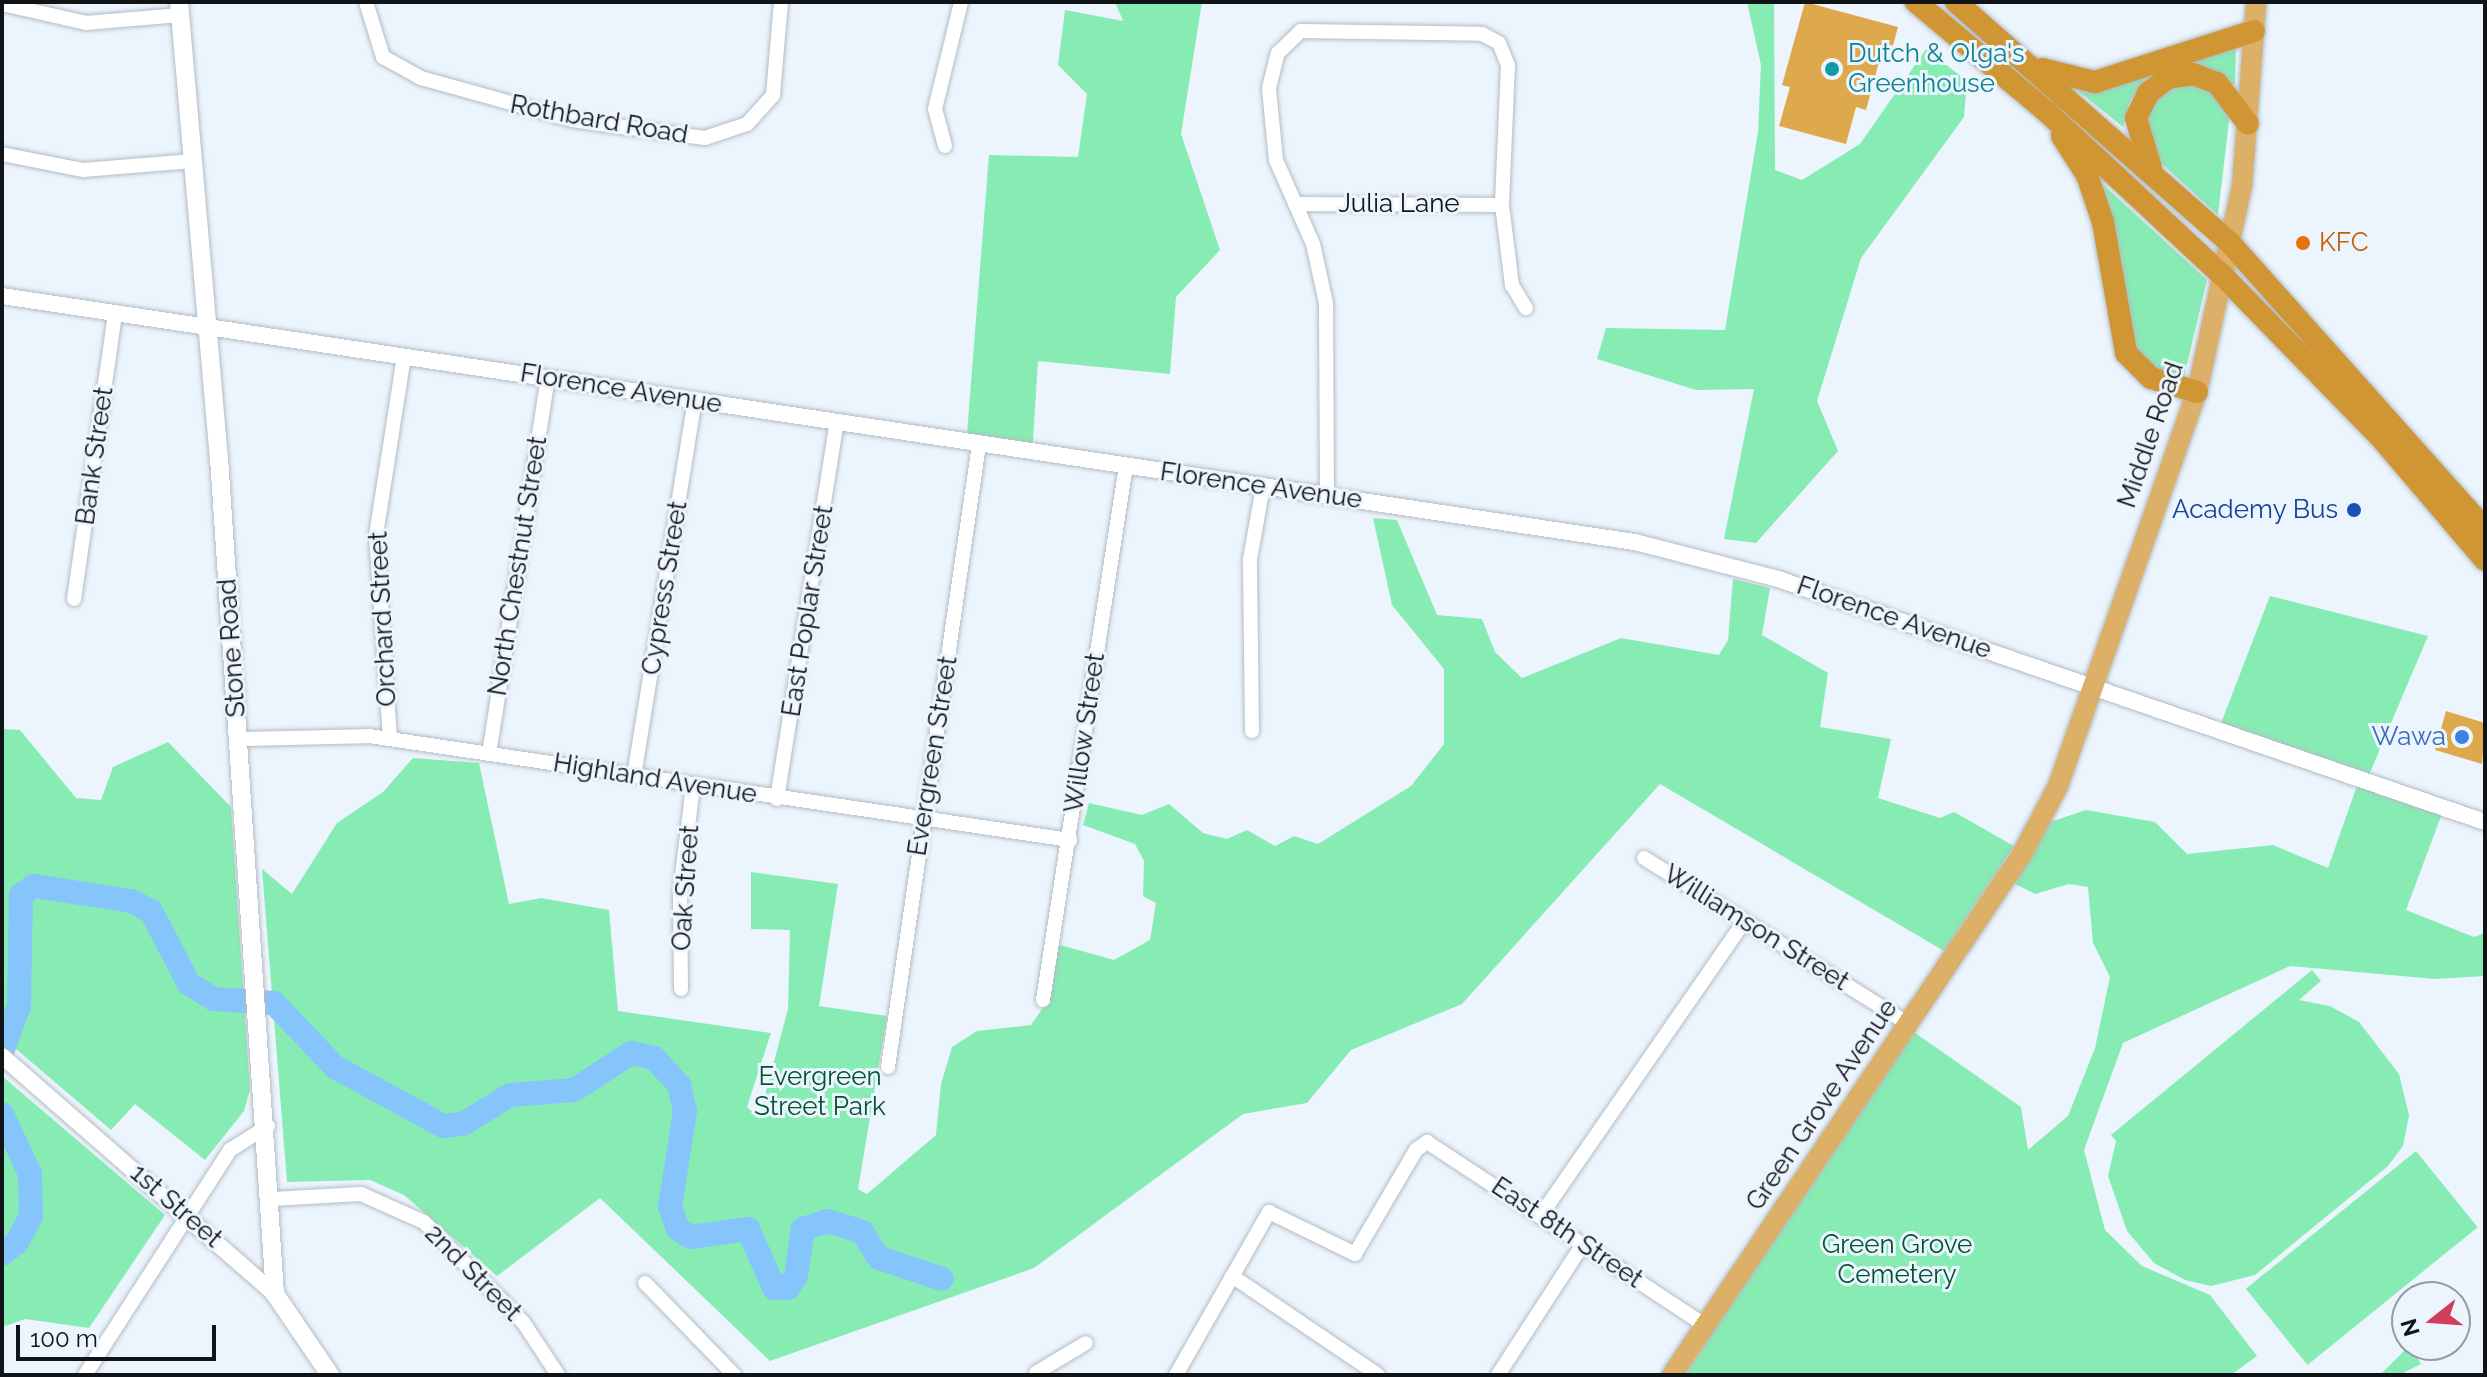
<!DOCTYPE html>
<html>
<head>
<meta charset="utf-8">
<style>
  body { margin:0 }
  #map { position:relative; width:2487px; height:1377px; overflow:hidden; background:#ecf5fd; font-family:Raleway,sans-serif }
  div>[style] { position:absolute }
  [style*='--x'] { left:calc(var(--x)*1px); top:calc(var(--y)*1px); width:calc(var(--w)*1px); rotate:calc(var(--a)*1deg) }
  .green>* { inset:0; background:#87ecb3; transform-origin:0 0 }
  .river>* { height:24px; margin:-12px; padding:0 12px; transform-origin:12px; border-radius:12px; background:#86c5fb }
  .building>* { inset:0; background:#dea94c }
  .roads { filter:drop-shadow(0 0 2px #b3bcc4) drop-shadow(0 0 2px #b3bcc4) }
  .minor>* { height:14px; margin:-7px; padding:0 7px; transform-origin:7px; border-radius:7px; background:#fff }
  .tertiary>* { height:16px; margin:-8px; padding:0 8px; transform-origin:8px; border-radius:8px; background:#fff }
  .secondary>* { height:18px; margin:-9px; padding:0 9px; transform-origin:9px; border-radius:9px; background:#fff }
  .primary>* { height:20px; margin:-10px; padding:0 10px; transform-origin:10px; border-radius:10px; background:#dcb067 }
  .trunk>* { height:22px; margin:-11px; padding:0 11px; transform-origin:11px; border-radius:11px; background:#d09634 }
  .dots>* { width:22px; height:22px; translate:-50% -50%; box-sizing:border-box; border:4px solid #ecf5fd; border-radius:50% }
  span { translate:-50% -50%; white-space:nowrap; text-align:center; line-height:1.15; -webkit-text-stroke:6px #ecf5fd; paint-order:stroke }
  .culture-label { font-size:26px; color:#0d838f }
  .left { translate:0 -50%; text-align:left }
  .street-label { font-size:26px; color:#111417 }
  .food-label { font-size:26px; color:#c56008 }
  .transit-label { font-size:26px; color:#164399 }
  .right { translate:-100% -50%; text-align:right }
  .shop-label { font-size:26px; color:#366cbe }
  .park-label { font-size:26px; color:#005431 }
  .frame { position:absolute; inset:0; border:4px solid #111417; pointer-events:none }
  .north { position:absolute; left:2391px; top:1281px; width:80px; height:80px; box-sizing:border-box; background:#ecf5fd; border:2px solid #949ba1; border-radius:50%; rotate:253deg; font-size:22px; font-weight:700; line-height:32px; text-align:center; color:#111417 }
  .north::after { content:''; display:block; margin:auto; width:28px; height:36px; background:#cf3f5a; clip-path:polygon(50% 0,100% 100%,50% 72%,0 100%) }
  .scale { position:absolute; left:16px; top:1325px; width:200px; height:36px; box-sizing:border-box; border:4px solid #111417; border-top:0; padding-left:10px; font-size:24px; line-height:28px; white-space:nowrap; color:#111417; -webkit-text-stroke:6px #ecf5fd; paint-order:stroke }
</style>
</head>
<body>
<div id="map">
  <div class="green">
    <div style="clip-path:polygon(1115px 2px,1202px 2px,1181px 134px,1220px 250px,1176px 297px,1170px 374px,1038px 361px,1032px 455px,966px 446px,989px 155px,1078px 157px,1087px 94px,1058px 65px,1065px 10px,1123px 21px)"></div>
    <div style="clip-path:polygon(1747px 2px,1774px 2px,1775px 170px,1802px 180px,1860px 144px,1926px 49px,1967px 81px,1964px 117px,1861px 258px,1817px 401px,1838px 451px,1756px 543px,1724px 539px,1754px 389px,1696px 390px,1597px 359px,1606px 328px,1725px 330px,1758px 132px,1761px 65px)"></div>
    <div style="clip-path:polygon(2236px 47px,2235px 85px,2190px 67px,2189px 63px)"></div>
    <div style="clip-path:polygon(2150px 74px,2130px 101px,2123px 127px,2077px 90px)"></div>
    <div style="clip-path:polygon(2172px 83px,2205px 85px,2230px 112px,2218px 215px,2148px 151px,2146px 106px)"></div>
    <div style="clip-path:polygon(2098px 180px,2207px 280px,2184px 377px,2170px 379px,2131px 351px)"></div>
    <div style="clip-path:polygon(1373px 518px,1397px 520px,1437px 615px,1482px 619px,1495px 652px,1522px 678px,1621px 638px,1719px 655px,1728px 640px,1733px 579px,1770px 588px,1762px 635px,1828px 673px,1820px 727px,1891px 739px,1878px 798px,1940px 818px,1954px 812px,2014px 846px,1944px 951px,1660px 784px,1462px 1004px,1351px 1050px,1307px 1103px,1243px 1114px,1034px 1268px,770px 1361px,600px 1198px,497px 1276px,404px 1195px,370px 1180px,287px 1182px,262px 869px,292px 894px,337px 823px,383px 792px,413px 758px,479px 763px,509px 904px,541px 898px,609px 910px,618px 1011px,771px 1033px,747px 1107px,759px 1118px,788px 1009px,790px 930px,751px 929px,751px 872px,838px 884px,819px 1006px,887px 1016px,858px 1189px,867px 1194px,936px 1135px,941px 1084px,952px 1047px,977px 1031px,1031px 1025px,1044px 1006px,1053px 943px,1114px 960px,1150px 940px,1156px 903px,1143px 896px,1144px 861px,1135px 844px,1083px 825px,1089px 803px,1142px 815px,1169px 804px,1203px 833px,1227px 839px,1247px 830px,1275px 846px,1294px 836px,1318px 844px,1411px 786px,1444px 744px,1444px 669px,1392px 605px)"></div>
    <div style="clip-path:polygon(2270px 596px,2428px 636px,2369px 775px,2443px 811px,2406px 910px,2474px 937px,2485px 933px,2485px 976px,2435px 979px,2290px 966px,2123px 1043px,2084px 1150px,2105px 1230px,2142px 1266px,2210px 1295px,2257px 1356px,2231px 1375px,1685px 1375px,1911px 1030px,2021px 1107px,2028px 1150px,2068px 1116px,2095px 1048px,2110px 977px,2093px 943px,2088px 887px,2069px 884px,2035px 894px,2015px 884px,2050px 822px,2086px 810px,2155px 822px,2187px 854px,2273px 845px,2328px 868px,2359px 780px,2218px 731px)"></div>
    <div style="clip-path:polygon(2px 729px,20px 730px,76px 798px,101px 800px,113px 767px,168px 742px,231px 807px,250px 1089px,244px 1111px,205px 1160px,135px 1104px,111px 1130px,2px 1037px)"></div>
    <div style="clip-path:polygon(2312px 970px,2321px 981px,2299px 1000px,2330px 1006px,2359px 1022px,2399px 1074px,2409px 1115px,2403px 1146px,2388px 1166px,2255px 1275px,2211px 1286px,2185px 1280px,2154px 1263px,2127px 1231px,2108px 1176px,2116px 1141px,2111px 1135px)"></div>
    <div style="clip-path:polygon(2px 1076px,165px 1215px,89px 1328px,25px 1319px,2px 1327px)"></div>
    <div style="left:2416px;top:1151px;width:98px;height:219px;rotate:51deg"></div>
    <div style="clip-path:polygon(2410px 1345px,2421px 1364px,2399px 1375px,2380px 1375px)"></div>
  </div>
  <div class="river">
    <div style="--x:2;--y:1052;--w:49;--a:-69.7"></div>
    <div style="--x:19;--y:1006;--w:111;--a:-89"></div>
    <div style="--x:21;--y:895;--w:16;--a:-35"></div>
    <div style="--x:34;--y:886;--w:98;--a:8.8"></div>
    <div style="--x:131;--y:901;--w:22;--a:27"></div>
    <div style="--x:151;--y:911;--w:82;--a:62.5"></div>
    <div style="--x:189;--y:984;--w:29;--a:31"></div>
    <div style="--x:214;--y:999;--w:60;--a:3.8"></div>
    <div style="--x:274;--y:1003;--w:88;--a:46.4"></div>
    <div style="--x:335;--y:1067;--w:123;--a:28.6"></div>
    <div style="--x:443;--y:1126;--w:20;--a:-6"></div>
    <div style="--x:463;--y:1124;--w:55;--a:-31.7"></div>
    <div style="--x:510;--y:1095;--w:64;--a:-4.5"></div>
    <div style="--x:574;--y:1090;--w:68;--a:-33"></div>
    <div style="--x:631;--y:1053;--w:24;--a:12"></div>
    <div style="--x:654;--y:1058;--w:37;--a:47"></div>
    <div style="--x:679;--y:1085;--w:27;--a:77"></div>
    <div style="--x:685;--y:1111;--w:97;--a:98.9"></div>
    <div style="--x:670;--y:1207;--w:23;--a:70"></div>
    <div style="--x:678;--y:1229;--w:15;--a:32"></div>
    <div style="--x:691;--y:1237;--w:58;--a:-8"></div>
    <div style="--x:748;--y:1229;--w:64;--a:66.2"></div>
    <div style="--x:774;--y:1288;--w:14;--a:0"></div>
    <div style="--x:788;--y:1288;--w:14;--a:-56"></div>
    <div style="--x:796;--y:1276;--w:48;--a:-81.5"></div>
    <div style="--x:803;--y:1229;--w:25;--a:-18"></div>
    <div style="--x:827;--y:1221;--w:37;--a:17"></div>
    <div style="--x:862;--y:1232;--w:31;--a:57"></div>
    <div style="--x:879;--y:1258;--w:66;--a:18.4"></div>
    <div style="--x:2;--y:1114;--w:66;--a:65"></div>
    <div style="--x:30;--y:1174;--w:42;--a:88.6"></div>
    <div style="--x:31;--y:1216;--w:30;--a:118"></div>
    <div style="--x:17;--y:1242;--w:19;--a:141"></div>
  </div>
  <div class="building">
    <div style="clip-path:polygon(1805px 2px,1898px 27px,1891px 53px,1882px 51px,1866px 110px,1856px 107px,1846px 144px,1779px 126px,1790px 87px,1782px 85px)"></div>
    <div style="clip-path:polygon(2446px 711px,2485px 723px,2482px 764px,2435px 750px)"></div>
  </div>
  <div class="roads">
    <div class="minor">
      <div style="--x:366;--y:2;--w:58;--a:72.8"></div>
      <div style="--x:383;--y:57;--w:43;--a:28.9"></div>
      <div style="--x:421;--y:78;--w:157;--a:15.5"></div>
      <div style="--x:572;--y:120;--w:134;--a:7.7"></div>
      <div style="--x:705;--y:138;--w:44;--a:-18.4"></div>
      <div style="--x:747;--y:124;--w:39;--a:-48"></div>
      <div style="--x:773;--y:95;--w:93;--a:-85.1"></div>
      <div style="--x:2;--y:4;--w:86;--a:12.7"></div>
      <div style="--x:86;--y:23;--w:94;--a:-4.9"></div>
      <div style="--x:945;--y:146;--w:38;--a:-105"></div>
      <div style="--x:935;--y:109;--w:110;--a:-76.3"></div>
      <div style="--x:2;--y:154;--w:83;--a:11.2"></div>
      <div style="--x:83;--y:170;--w:110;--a:-4.7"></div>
      <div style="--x:1295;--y:204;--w:207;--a:0.3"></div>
      <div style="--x:1327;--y:496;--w:193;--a:-90.3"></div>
      <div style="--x:1326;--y:303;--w:60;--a:-102.4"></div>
      <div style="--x:1313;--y:244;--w:92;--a:-113.8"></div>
      <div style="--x:1276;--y:160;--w:72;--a:-95.6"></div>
      <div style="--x:1269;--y:88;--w:36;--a:-76"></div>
      <div style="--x:1278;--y:53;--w:32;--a:-44"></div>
      <div style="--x:1301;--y:31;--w:181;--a:0.9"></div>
      <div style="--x:1482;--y:34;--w:19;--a:28"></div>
      <div style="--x:1499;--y:43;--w:24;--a:68"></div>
      <div style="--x:1508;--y:65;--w:140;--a:92.5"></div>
      <div style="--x:1502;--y:205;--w:81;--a:82.9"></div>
      <div style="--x:1512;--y:285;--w:27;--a:59"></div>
      <div style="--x:74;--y:599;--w:289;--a:-81.8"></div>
      <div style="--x:1252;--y:731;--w:172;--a:-90.7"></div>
      <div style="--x:1250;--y:559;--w:73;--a:-79.8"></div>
      <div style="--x:239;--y:739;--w:130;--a:-1.3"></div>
      <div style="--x:369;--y:736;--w:709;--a:8.44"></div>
      <div style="--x:390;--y:739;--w:204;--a:-93.9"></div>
      <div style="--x:376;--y:535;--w:181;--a:-81.1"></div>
      <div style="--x:489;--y:754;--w:381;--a:-81.1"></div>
      <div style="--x:634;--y:776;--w:381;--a:-80.8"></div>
      <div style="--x:777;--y:799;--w:382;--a:-81"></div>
      <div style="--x:1644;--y:858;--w:310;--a:32.1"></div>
      <div style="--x:681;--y:989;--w:96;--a:-90.6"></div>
      <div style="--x:680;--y:893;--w:108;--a:-83.1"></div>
      <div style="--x:1043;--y:1000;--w:540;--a:-81.17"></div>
      <div style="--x:888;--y:1067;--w:629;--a:-81.68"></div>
      <div style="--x:272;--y:1199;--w:89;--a:-3.2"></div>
      <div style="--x:361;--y:1194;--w:69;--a:24"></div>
      <div style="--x:424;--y:1222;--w:141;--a:45.3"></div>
      <div style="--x:523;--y:1322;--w:64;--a:56.6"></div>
      <div style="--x:1541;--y:1215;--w:356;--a:-55.3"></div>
      <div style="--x:1232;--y:1276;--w:176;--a:34.1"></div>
      <div style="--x:645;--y:1283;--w:128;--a:45.9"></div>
      <div style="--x:1036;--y:1373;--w:58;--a:-31"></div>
      <div style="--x:85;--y:1375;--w:268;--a:-57.2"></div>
      <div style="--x:230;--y:1150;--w:45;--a:-32.3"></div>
      <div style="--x:1176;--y:1375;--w:188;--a:-60.3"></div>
      <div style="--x:1269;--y:1212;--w:96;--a:26"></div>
      <div style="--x:1355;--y:1254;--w:121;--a:-59.6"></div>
      <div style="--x:1416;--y:1150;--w:14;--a:-36"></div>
      <div style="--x:1427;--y:1142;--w:334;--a:33.4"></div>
      <div style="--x:1498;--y:1375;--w:156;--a:-57"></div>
    </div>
    <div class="tertiary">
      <div style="--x:2;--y:296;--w:1651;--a:8.57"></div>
      <div style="--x:1635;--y:542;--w:148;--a:14.5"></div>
      <div style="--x:1778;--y:579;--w:748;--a:18.97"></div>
      <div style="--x:2;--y:1056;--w:362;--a:41.1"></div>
    </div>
    <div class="secondary">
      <div style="--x:179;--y:2;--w:458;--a:85"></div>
      <div style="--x:219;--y:458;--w:838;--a:86.17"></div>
      <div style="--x:275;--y:1294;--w:98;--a:55.8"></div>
    </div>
    <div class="primary">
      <div style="--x:1672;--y:1375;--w:628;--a:-56.11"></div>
      <div style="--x:2022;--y:854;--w:77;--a:-62.1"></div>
      <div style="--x:2058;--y:786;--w:418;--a:-70.6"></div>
      <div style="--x:2197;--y:392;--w:211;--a:-77.7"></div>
      <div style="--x:2242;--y:186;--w:185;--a:-85.6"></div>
    </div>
    <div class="trunk">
      <div style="--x:1916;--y:2;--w:170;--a:40"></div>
      <div style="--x:2046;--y:111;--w:245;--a:43"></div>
      <div style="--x:2225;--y:278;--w:226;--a:45.7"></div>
      <div style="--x:2383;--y:440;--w:157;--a:49.6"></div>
      <div style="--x:1956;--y:2;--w:365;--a:41.3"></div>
      <div style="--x:2230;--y:243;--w:383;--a:48.3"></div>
      <div style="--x:2042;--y:69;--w:55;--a:13.8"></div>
      <div style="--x:2095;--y:82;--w:167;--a:-17.8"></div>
      <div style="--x:2062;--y:136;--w:46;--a:57.3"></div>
      <div style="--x:2087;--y:175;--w:50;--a:71.2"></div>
      <div style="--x:2103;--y:222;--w:133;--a:80"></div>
      <div style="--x:2126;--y:353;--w:35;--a:45"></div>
      <div style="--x:2151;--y:378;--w:48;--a:16.9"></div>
      <div style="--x:2151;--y:168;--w:52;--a:-106.7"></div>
      <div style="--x:2136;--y:118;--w:28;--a:-64"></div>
      <div style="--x:2148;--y:93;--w:25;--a:-37"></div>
      <div style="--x:2168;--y:78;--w:25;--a:-9"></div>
      <div style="--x:2193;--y:74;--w:26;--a:21"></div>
      <div style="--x:2217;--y:83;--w:51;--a:52.9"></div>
    </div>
  </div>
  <div class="dots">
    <div style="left:1832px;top:69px;background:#0f9aa8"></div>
    <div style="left:2303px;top:243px;background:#e8710a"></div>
    <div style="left:2354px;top:510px;background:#1a4fb4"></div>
    <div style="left:2462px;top:737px;background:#3f7fe0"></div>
  </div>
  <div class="culture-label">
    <span class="left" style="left:1848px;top:69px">Dutch &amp; Olga's<br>Greenhouse</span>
  </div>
  <div class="street-label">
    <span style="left:599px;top:120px;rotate:10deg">Rothbard Road</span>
    <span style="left:1399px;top:204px">Julia Lane</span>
    <span style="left:621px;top:389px;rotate:9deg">Florence Avenue</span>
    <span style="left:2151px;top:435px;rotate:-71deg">Middle Road</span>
    <span style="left:95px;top:456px;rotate:-82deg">Bank Street</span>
    <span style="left:1261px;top:486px;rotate:8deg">Florence Avenue</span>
    <span style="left:518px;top:566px;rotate:-81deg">North Chestnut Street</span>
    <span style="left:665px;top:588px;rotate:-81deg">Cypress Street</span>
    <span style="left:808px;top:611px;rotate:-81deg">East Poplar Street</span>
    <span style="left:1894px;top:618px;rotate:19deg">Florence Avenue</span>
    <span style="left:383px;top:619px;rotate:-93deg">Orchard Street</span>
    <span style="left:232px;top:648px;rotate:-94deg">Stone Road</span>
    <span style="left:1085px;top:733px;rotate:-82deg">Willow Street</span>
    <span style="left:933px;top:756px;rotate:-81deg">Evergreen Street</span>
    <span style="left:655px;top:779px;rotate:9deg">Highland Avenue</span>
    <span style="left:686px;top:888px;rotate:-86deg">Oak Street</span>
    <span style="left:1756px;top:928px;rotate:32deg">Williamson Street</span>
    <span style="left:1822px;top:1105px;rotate:-56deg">Green Grove Avenue</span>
    <span style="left:176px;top:1206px;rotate:41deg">1st Street</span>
    <span style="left:1567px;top:1233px;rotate:34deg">East 8th Street</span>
    <span style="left:473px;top:1273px;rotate:45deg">2nd Street</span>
  </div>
  <div class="food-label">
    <span class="left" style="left:2319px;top:243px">KFC</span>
  </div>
  <div class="transit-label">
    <span class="right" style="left:2338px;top:510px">Academy Bus</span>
  </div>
  <div class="shop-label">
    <span class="right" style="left:2446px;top:737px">Wawa</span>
  </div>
  <div class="park-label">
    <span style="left:820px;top:1092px">Evergreen<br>Street Park</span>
    <span style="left:1897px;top:1260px">Green Grove<br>Cemetery</span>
  </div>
  <div class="frame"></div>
  <div class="north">N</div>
  <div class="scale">100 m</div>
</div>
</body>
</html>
